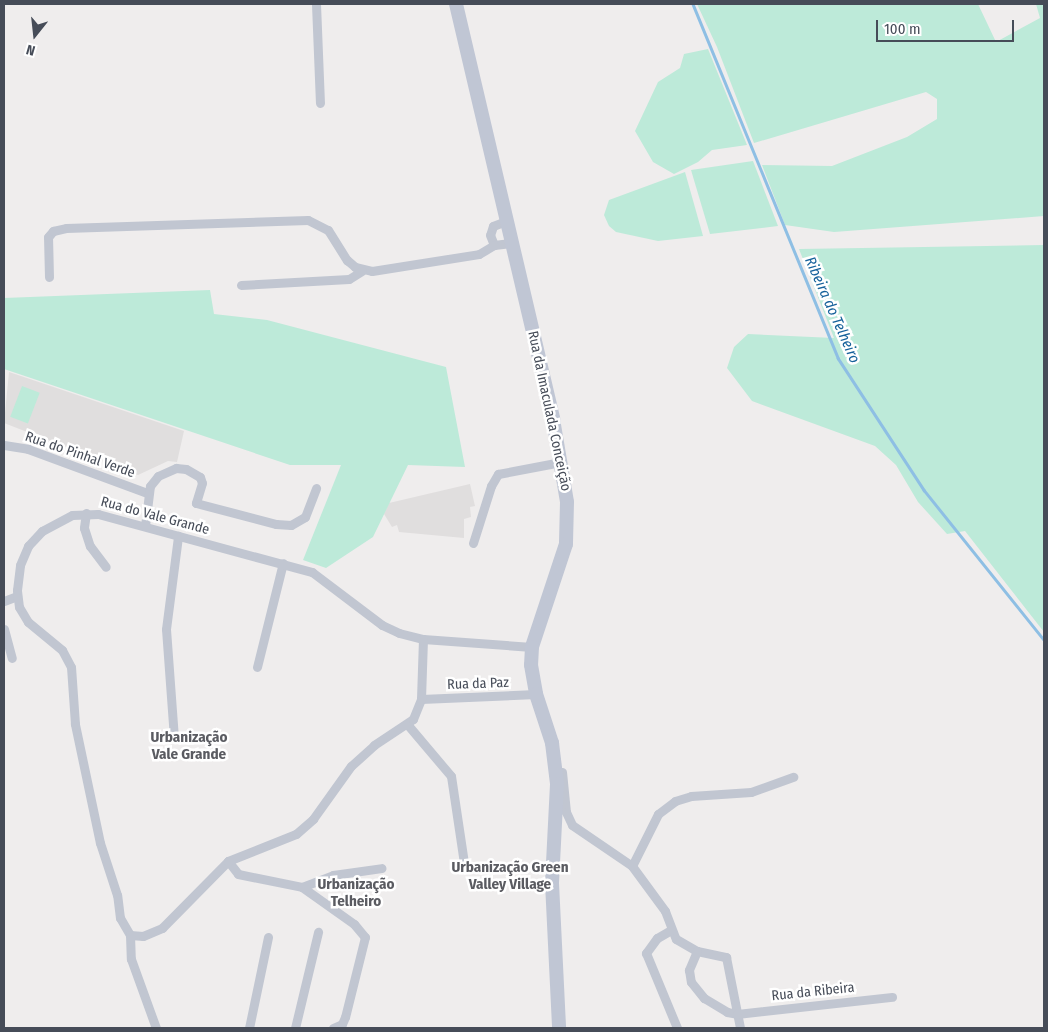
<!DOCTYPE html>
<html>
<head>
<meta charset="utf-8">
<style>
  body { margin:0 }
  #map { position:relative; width:1048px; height:1032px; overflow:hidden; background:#efeded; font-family:"Fira Sans Condensed",sans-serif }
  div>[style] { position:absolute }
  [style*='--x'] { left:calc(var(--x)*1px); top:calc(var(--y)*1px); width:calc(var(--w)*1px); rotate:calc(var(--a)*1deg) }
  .education>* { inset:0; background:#e0dede }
  .green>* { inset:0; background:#bdead9; transform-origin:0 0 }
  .stream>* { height:2.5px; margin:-1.25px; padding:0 1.25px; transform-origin:1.25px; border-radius:1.25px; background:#8ebfe4 }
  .minor>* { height:9px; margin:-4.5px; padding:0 4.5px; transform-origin:4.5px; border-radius:4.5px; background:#c1c6d1 }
  .secondary>* { height:14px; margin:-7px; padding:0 7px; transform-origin:7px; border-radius:7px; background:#c0c6d4 }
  span { translate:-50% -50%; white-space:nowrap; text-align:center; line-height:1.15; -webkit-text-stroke:5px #fff; paint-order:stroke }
  .street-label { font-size:14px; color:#464c58 }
  .water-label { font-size:15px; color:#17629b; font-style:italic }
  .neighbourhood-label { font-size:15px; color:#5a5b61; font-weight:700 }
  .frame { position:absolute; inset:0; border:5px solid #464c58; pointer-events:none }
  .north { position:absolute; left:10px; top:10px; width:50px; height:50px; -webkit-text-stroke:4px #fff; paint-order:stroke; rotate:196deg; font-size:14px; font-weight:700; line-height:20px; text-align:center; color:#464c58 }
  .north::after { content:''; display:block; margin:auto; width:18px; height:22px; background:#464c58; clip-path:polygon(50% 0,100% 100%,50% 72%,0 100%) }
  .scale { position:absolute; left:876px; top:20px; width:138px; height:22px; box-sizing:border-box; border:2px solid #464c58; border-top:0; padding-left:6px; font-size:15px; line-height:18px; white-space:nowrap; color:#464c58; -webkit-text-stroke:4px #fff; paint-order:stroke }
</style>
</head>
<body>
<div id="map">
  <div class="education">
    <div style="clip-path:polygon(9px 372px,184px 431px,177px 462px,168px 461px,138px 475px,4px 423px)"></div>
    <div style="clip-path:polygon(470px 484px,475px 506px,470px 507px,471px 517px,464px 519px,464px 538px,399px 532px,397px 525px,392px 527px,384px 514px,389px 503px)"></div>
  </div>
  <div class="green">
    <div style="clip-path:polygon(697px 4px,978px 4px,996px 42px,1040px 18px,1036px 4px,1044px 4px,1044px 216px,834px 232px,785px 225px,762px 165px,832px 166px,907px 137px,937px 119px,937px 99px,926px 92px,754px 143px,717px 47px)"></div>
    <div style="clip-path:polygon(708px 49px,747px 145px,712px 150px,698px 162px,674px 174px,653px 162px,635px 131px,658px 82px,680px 68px,684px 54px)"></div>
    <div style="clip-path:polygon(753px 161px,778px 226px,710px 234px,691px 170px)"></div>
    <div style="clip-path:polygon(685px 172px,703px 236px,658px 241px,616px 232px,609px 226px,604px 215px,609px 200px)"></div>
    <div style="clip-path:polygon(1044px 245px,1044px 632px,965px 531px,947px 534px,918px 502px,896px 465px,875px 446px,752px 401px,727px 368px,734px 347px,748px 334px,834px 338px,799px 249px)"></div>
    <div style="clip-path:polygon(210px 290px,214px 314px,267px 320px,446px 367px,465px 467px,408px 465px,373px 537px,326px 568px,303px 560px,341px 465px,290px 465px,4px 369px,4px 298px)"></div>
    <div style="left:22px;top:386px;width:19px;height:33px;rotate:21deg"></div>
  </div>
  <div class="stream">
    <div style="--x:693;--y:4;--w:383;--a:67.7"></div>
    <div style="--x:838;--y:358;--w:158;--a:56.9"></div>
    <div style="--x:924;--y:490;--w:192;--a:51.3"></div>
  </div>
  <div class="minor">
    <div style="--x:316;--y:4;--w:99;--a:87.7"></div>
    <div style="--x:506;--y:221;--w:14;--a:159"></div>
    <div style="--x:493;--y:226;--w:9;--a:108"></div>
    <div style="--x:490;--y:235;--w:11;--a:68"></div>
    <div style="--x:494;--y:245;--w:17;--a:-7"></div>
    <div style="--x:49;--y:277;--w:40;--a:-91.4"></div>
    <div style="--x:48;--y:237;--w:8;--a:-50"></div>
    <div style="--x:53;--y:231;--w:13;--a:-13"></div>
    <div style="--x:66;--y:228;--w:242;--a:-1.9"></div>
    <div style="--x:308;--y:220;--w:22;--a:27"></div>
    <div style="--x:328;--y:230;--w:36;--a:58"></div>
    <div style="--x:347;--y:260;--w:11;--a:41"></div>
    <div style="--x:355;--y:267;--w:17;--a:13"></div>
    <div style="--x:372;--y:271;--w:108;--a:-9"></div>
    <div style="--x:479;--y:254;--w:17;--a:-31"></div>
    <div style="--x:241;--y:285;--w:108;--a:-3.2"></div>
    <div style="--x:349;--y:279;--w:15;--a:-32"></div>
    <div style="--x:4;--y:445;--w:24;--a:9"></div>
    <div style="--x:28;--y:449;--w:127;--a:20.3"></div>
    <div style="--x:86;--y:513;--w:15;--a:98"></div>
    <div style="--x:84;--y:528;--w:19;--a:72"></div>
    <div style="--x:90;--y:546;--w:26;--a:53"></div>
    <div style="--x:145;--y:526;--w:40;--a:-82.9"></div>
    <div style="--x:150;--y:486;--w:13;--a:-51"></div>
    <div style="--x:158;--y:476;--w:20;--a:-24"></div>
    <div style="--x:176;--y:468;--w:10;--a:6"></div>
    <div style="--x:186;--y:469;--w:16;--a:30"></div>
    <div style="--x:200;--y:477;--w:6;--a:72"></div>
    <div style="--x:202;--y:483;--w:21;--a:107"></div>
    <div style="--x:196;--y:503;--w:83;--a:14.7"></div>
    <div style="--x:276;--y:524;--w:15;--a:4"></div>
    <div style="--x:291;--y:525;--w:16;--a:-30"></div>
    <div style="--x:305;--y:517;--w:31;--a:-69"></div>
    <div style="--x:473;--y:543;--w:60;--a:-72.5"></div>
    <div style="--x:491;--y:486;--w:14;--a:-60"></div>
    <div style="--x:498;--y:474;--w:64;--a:-10.8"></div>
    <div style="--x:4;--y:601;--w:14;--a:-21"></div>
    <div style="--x:4;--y:629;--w:30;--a:75"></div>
    <div style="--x:257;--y:667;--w:107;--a:-76"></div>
    <div style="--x:421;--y:699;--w:115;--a:-2.5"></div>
    <div style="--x:407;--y:724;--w:68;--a:49.8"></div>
    <div style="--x:451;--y:776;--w:88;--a:81.5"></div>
    <div style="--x:174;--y:738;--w:109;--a:-94.2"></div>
    <div style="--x:166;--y:629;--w:94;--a:-82.6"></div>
    <div style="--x:562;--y:772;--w:40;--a:84.3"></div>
    <div style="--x:566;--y:812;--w:14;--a:65"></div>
    <div style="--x:572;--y:825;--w:73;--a:34.3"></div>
    <div style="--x:632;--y:866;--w:56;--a:53.7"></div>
    <div style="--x:665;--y:911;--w:30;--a:69"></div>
    <div style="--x:676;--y:939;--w:24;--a:30"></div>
    <div style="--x:697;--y:951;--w:30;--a:12"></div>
    <div style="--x:726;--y:957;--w:72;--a:78.8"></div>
    <div style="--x:228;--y:861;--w:16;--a:52"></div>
    <div style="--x:238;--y:874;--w:65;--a:11.5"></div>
    <div style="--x:302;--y:887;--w:33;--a:-21"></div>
    <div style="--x:333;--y:875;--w:49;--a:-8.1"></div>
    <div style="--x:632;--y:866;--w:58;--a:-63.4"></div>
    <div style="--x:658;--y:814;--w:21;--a:-37"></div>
    <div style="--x:675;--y:801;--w:17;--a:-17"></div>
    <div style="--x:691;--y:796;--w:60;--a:-3.8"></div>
    <div style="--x:751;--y:792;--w:45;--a:-19.7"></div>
    <div style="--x:302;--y:887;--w:64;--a:35.4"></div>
    <div style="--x:354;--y:924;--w:17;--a:50"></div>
    <div style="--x:365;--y:937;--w:82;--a:104"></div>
    <div style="--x:345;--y:1017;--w:8;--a:113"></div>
    <div style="--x:342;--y:1024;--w:10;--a:156"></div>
    <div style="--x:671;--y:930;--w:16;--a:150"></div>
    <div style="--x:657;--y:938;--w:19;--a:126"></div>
    <div style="--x:646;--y:953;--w:81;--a:67.5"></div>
    <div style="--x:130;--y:935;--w:20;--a:-120"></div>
    <div style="--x:120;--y:918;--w:23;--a:-97"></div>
    <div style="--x:117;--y:895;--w:55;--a:-108.1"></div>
    <div style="--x:100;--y:843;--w:122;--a:-101.9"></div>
    <div style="--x:75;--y:724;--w:57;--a:-94"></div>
    <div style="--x:71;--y:667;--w:19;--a:-118"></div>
    <div style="--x:62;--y:650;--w:44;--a:-140.5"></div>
    <div style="--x:28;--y:622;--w:17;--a:-121"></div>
    <div style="--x:19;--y:607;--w:17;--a:-97"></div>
    <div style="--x:17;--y:590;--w:25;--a:-83"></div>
    <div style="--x:20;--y:565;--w:21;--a:-67"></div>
    <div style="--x:28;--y:546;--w:21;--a:-47"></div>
    <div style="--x:42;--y:531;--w:34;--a:-28"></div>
    <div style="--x:72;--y:515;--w:26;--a:-2"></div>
    <div style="--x:98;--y:514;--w:222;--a:15.2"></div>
    <div style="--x:312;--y:572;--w:88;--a:37.1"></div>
    <div style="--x:382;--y:625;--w:19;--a:25"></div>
    <div style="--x:399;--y:633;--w:25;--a:14"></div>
    <div style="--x:423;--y:639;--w:109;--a:4.2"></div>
    <div style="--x:130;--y:935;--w:13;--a:4"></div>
    <div style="--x:143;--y:936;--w:21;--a:-23"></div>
    <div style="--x:162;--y:928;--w:94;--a:-45.4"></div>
    <div style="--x:228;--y:861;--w:73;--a:-21.7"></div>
    <div style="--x:296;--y:834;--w:23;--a:-41"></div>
    <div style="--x:313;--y:819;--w:65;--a:-54.4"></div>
    <div style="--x:351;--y:766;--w:31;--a:-42"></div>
    <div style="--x:374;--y:745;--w:47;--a:-33.7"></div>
    <div style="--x:413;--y:719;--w:22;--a:-68"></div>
    <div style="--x:421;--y:699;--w:60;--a:-88.1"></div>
    <div style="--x:130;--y:935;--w:24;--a:88"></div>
    <div style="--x:131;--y:959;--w:73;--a:70.1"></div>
    <div style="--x:697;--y:951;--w:21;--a:113"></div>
    <div style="--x:689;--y:970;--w:12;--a:81"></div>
    <div style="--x:691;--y:982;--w:21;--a:51"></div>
    <div style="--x:704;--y:998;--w:27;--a:31"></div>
    <div style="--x:727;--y:1012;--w:10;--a:11"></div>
    <div style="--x:737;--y:1014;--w:156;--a:-6.3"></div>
    <div style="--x:249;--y:1028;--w:93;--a:-78.2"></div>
    <div style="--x:295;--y:1028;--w:99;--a:-76.5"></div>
  </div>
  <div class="secondary">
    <div style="--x:456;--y:4;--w:426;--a:76.8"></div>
    <div style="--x:553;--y:419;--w:84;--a:80.4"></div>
    <div style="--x:567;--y:502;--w:42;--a:91.4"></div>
    <div style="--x:566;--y:544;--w:108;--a:108.3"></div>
    <div style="--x:532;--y:647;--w:18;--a:93"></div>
    <div style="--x:531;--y:665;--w:29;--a:80"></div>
    <div style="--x:536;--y:694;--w:52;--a:71.9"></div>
    <div style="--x:552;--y:743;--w:41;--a:83"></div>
    <div style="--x:557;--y:784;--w:99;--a:92.9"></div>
    <div style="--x:552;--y:883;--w:145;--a:87.2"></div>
  </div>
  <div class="street-label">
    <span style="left:549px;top:411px;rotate:78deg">Rua da Imaculada Conceição</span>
    <span style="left:80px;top:455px;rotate:19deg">Rua do Pinhal Verde</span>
    <span style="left:155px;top:516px;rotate:15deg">Rua do Vale Grande</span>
    <span style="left:478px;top:684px;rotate:-2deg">Rua da Paz</span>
    <span style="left:813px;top:992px;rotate:-6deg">Rua da Ribeira</span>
  </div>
  <div class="water-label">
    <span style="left:832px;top:310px;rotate:66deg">Ribeira do Telheiro</span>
  </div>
  <div class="neighbourhood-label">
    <span style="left:189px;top:746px">Urbanização<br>Vale Grande</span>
    <span style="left:510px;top:876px">Urbanização Green<br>Valley Village</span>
    <span style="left:356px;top:893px">Urbanização<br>Telheiro</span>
  </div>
  <div class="frame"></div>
  <div class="north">N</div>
  <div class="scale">100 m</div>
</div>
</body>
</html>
